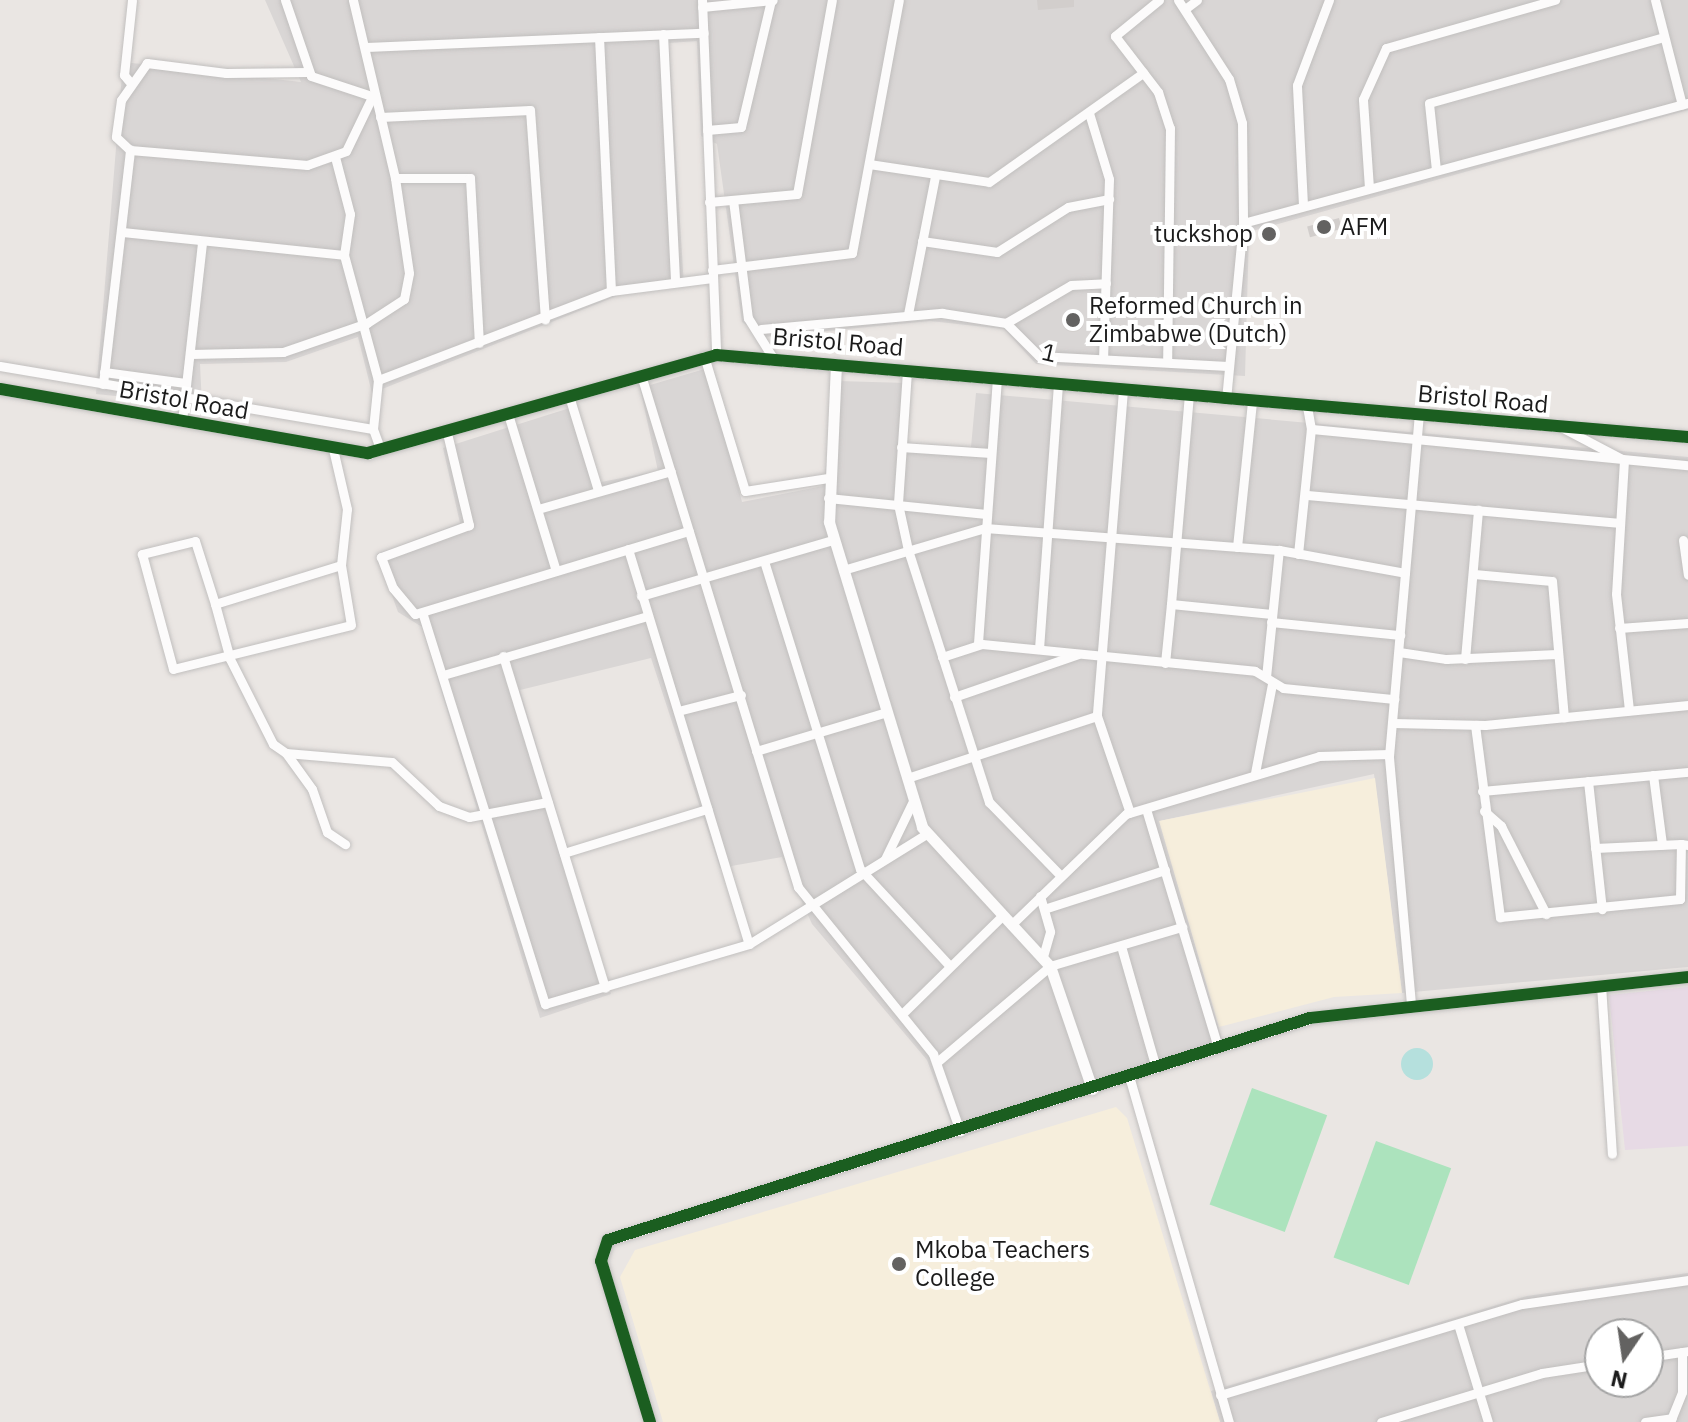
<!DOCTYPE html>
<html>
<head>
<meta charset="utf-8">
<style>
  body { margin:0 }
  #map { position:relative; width:1688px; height:1422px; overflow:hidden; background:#eae6e3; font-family:"IBM Plex Sans",sans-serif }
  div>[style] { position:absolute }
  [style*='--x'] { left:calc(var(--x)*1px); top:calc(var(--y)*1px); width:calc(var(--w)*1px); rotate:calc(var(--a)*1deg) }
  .residential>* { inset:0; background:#d9d6d5 }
  .industrial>* { inset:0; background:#e7dae5 }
  .education>* { inset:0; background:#f6eedc }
  .pitch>* { inset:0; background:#ace3bd; transform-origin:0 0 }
  .water>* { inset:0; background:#b5e0dd }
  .round { border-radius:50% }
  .building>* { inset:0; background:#d2cecc; transform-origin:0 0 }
  .roads { filter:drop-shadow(0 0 2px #c1bfbe) drop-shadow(0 0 2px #c1bfbe) }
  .minor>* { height:9px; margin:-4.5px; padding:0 4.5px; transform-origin:4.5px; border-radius:4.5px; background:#fcfbfb }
  .tertiary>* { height:11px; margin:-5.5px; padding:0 5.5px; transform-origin:5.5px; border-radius:5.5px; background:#fcfbfb }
  .cycleway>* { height:12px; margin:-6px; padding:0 6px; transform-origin:6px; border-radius:6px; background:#1b5e20 }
  .dots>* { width:22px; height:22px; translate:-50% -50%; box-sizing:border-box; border:4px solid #fff; border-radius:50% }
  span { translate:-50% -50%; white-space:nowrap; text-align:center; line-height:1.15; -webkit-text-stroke:8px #fff; paint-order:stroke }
  .poi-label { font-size:24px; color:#1b1b1b }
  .left { translate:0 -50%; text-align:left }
  .right { translate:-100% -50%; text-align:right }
  .street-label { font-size:24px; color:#1b1b1b }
  .north { position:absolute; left:1584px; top:1318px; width:80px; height:80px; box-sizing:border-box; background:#fff; border:2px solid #a4a4a4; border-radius:50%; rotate:193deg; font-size:22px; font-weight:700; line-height:32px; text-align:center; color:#1b1b1b }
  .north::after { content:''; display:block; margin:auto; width:28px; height:36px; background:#636261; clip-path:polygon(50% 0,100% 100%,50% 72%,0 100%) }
</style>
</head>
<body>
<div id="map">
  <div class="residential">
    <div style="clip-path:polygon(265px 0,1688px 0,1688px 110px,1249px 232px,1245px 376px,1036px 364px,1004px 329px,930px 321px,764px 337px,742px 322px,717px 144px,701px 136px,697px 41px,669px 43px,684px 287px,622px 294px,372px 393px,358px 337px,286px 362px,200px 364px,202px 405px,96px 394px,123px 62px,301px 82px)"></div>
    <div style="clip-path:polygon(708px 368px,742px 502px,823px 486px,838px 381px,907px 383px,906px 443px,971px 447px,976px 393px,1688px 457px,1688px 967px,1402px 993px,1374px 774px,1160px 821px,1225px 1050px,957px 1139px,927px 1060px,812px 924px,782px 857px,720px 868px,651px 658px,520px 690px,611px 994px,540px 1018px,422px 627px,398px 612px,377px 554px,460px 523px,443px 448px,576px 406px,596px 483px,658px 471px,640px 388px)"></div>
    <div style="clip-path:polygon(evenodd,1688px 1273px,1688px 1422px,1220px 1422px,1211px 1391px,1527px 1296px,1688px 1273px,1600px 1334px,1648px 1334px,1648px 1382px,1600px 1382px,1600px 1334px)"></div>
  </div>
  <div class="industrial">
    <div style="clip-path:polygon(1688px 987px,1688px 1146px,1625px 1150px,1609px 995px)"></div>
  </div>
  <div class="education">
    <div style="clip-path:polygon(1375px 778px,1402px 993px,1334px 997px,1219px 1027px,1159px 821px)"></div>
    <div style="clip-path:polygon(1116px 1107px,1127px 1118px,1220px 1422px,663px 1422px,620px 1277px,635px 1250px)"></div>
  </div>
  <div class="pitch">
    <div style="left:1252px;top:1088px;width:80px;height:124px;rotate:20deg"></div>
    <div style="left:1376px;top:1141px;width:80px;height:124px;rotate:20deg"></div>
  </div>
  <div class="water">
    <div class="round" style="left:1401px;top:1048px;width:32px;height:32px"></div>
  </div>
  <div class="building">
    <div style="clip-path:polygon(1037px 0,1074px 0,1074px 7px,1038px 10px)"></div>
    <div style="left:1339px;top:218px;width:11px;height:33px;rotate:75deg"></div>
    <div class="round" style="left:1062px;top:310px;width:22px;height:22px"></div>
  </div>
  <div class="roads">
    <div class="minor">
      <div style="--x:285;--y:0;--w:80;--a:71.1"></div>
      <div style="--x:311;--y:76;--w:67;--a:18.2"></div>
      <div style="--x:702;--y:0;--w:355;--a:87.7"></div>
      <div style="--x:1159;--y:0;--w:57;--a:140.7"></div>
      <div style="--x:1115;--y:36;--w:71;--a:52.5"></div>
      <div style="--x:1158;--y:92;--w:38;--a:72"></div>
      <div style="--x:1170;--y:128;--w:232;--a:90.7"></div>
      <div style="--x:1178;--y:0;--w:94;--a:57.2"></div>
      <div style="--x:1229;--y:79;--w:46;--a:73.5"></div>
      <div style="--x:1242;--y:123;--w:100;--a:89.4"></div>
      <div style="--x:1243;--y:223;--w:177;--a:95.5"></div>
      <div style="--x:1655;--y:0;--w:108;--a:75.6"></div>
      <div style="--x:702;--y:7;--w:71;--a:-5.6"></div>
      <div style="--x:1185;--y:9;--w:15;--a:-37"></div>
      <div style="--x:663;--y:34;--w:248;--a:87.2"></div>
      <div style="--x:599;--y:37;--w:254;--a:87.3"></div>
      <div style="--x:365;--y:47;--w:339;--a:-2.4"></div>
      <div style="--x:308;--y:72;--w:82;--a:179.3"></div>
      <div style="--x:226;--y:73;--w:80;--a:-172.8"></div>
      <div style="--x:147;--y:63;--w:45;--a:125.1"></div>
      <div style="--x:121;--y:100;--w:37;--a:98"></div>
      <div style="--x:116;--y:137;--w:19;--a:43"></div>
      <div style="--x:130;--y:150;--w:178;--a:4.8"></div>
      <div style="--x:307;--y:165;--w:41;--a:-19.7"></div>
      <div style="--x:346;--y:151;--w:60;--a:-64.3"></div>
      <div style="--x:129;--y:81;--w:8;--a:-130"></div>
      <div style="--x:124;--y:75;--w:75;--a:-83.9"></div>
      <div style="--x:1089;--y:113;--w:69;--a:73.1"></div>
      <div style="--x:1109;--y:179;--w:179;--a:91.9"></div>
      <div style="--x:380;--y:117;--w:150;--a:-2.7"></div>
      <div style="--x:530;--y:110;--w:210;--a:85.9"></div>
      <div style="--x:707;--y:130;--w:34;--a:-5"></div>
      <div style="--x:741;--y:127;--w:130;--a:-76.7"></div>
      <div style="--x:335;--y:157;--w:59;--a:75.3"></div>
      <div style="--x:350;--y:214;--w:41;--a:98.3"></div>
      <div style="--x:344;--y:255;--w:130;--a:74.8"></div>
      <div style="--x:378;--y:380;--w:249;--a:-20.9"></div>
      <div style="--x:611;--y:291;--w:102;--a:-7.3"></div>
      <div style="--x:869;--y:164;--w:121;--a:8.5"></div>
      <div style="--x:989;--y:182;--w:189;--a:-35.3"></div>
      <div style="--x:1436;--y:170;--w:67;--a:-96"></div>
      <div style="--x:1429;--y:103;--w:244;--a:-15.7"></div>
      <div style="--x:395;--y:178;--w:75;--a:0"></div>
      <div style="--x:470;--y:178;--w:165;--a:86.9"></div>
      <div style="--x:1369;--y:188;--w:89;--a:-93.9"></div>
      <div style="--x:1363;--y:99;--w:56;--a:-65.7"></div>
      <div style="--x:1386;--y:48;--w:176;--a:-15.9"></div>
      <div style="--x:733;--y:200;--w:119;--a:82.8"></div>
      <div style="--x:748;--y:318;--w:47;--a:58"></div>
      <div style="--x:709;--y:202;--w:88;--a:-5.2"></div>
      <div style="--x:797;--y:194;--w:197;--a:-79.8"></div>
      <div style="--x:1303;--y:205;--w:120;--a:-92.9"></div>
      <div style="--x:1297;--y:85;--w:91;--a:-69.4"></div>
      <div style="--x:1243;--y:223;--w:461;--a:-15.1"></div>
      <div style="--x:122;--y:232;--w:223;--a:5.9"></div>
      <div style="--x:922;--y:241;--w:76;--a:8.3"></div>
      <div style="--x:997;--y:252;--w:84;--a:-32.4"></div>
      <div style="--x:1068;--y:207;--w:42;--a:-11"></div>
      <div style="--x:712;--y:270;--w:141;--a:-6.9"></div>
      <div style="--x:852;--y:253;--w:257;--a:-79.5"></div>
      <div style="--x:908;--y:314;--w:141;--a:-78.9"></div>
      <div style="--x:1006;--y:323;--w:47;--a:45"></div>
      <div style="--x:1039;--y:356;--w:189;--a:3"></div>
      <div style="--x:761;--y:329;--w:182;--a:-5.1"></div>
      <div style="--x:942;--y:313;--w:65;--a:8.9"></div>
      <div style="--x:1006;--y:323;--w:75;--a:-30.3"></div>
      <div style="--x:1071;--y:285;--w:35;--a:-3"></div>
      <div style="--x:190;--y:354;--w:93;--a:-1.2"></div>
      <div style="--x:283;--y:352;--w:89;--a:-19"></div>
      <div style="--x:367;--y:323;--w:44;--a:-33"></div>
      <div style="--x:404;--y:299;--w:26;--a:-79"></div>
      <div style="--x:409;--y:273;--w:96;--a:-98.4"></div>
      <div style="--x:395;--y:178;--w:183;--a:-103.3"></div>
      <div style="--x:704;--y:356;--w:141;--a:73.1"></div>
      <div style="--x:745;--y:491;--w:84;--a:-8.9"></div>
      <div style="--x:0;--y:366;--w:378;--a:9.6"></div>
      <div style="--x:373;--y:429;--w:23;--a:70"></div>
      <div style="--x:907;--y:371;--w:133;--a:93.9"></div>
      <div style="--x:898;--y:504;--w:47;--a:77.7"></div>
      <div style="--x:908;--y:550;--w:265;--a:72.2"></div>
      <div style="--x:989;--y:802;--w:102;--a:45.8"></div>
      <div style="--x:104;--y:372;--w:82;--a:7.7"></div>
      <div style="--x:641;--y:375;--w:536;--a:72.95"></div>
      <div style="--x:798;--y:887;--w:215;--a:51"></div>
      <div style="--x:933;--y:1054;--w:82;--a:70.7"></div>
      <div style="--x:103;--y:384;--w:236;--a:-83.4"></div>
      <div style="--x:1123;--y:390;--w:327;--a:94.6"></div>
      <div style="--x:1097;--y:716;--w:102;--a:71.2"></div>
      <div style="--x:569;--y:396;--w:98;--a:72.9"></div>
      <div style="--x:508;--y:414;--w:164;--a:73"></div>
      <div style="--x:182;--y:421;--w:180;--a:-83.6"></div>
      <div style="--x:1561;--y:427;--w:71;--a:27.6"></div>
      <div style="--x:1624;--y:460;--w:134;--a:93.4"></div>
      <div style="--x:1616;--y:594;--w:117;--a:83.6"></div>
      <div style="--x:373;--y:429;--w:49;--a:-84.2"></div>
      <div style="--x:1311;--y:429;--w:379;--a:5.5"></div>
      <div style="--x:447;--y:433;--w:95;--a:76.6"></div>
      <div style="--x:469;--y:525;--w:94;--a:160"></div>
      <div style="--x:381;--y:557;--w:33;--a:69"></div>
      <div style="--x:393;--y:588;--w:34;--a:50"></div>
      <div style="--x:415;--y:614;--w:286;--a:-16.9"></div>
      <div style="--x:901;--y:447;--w:90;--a:3.8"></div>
      <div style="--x:1306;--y:495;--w:314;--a:5.1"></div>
      <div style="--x:828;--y:498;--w:159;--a:5.8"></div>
      <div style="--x:538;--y:509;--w:138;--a:-15.9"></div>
      <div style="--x:1683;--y:540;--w:35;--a:82"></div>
      <div style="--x:1237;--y:547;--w:147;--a:-84.1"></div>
      <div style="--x:628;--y:549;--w:413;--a:73"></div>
      <div style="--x:1298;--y:554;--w:126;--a:-84.1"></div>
      <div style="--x:1311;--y:429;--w:23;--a:-100"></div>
      <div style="--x:764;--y:561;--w:323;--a:72.7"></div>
      <div style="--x:860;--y:869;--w:131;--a:47.2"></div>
      <div style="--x:341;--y:565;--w:132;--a:162.8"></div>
      <div style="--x:215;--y:604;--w:57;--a:74.7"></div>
      <div style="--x:230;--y:659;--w:95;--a:63.2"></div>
      <div style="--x:273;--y:744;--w:16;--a:35"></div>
      <div style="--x:286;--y:753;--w:106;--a:4.9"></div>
      <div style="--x:392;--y:762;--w:64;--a:43.1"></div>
      <div style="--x:439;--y:806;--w:32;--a:20"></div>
      <div style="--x:469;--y:817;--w:80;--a:-10.8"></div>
      <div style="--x:843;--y:570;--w:148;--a:-16.5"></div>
      <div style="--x:985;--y:528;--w:295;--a:4.3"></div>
      <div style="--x:1279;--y:550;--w:128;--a:10.3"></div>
      <div style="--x:1474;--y:574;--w:78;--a:5.1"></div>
      <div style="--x:1552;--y:581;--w:137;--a:85"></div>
      <div style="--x:641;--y:596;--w:200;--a:-16.3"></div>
      <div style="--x:215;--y:604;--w:66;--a:-107.6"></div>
      <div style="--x:195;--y:541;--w:55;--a:166.2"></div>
      <div style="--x:142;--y:554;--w:119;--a:74.9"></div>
      <div style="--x:173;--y:669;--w:183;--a:-13.9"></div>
      <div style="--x:351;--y:625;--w:61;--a:-99.5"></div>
      <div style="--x:341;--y:565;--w:56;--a:-83.9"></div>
      <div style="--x:347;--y:509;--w:62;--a:-103.1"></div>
      <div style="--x:1171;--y:604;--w:209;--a:-85.1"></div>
      <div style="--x:423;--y:615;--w:408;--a:72.6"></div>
      <div style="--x:545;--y:1004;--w:213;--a:-16.4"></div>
      <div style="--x:749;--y:944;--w:207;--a:-31.8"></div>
      <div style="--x:1271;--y:622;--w:130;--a:5.8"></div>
      <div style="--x:1619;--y:628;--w:69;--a:-4.1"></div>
      <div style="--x:978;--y:643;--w:265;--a:-85.9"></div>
      <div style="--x:1039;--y:649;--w:265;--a:-85.9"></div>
      <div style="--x:1399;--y:652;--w:48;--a:8.5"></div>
      <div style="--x:1446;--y:659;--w:111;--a:-2.6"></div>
      <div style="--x:503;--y:656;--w:347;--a:72.9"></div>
      <div style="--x:942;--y:657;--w:42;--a:-18"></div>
      <div style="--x:982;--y:644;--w:274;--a:5.6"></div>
      <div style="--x:1255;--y:671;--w:33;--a:31"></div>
      <div style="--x:1283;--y:688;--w:112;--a:5.7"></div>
      <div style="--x:1465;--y:659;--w:150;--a:-85"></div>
      <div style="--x:1165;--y:663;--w:59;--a:-84.2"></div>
      <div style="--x:1171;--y:604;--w:101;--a:5.7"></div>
      <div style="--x:443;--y:675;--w:212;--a:-16.1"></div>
      <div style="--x:1266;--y:677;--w:128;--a:-84.2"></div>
      <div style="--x:954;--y:697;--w:131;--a:-19.1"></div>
      <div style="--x:678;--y:711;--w:65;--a:-14.3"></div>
      <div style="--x:1393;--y:723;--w:92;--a:1.2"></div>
      <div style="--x:1485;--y:725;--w:204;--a:-5.6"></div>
      <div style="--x:1475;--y:725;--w:194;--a:82.6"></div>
      <div style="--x:1500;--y:917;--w:181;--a:-5.7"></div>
      <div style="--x:1680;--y:899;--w:55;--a:-89"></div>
      <div style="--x:1681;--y:844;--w:7;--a:8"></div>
      <div style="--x:756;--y:751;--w:137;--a:-16.6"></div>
      <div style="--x:286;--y:753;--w:44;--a:54.2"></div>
      <div style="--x:312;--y:789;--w:46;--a:70.8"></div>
      <div style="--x:327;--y:832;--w:22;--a:34"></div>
      <div style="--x:1255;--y:773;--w:91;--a:-79.2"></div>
      <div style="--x:1653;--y:775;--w:70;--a:82.6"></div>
      <div style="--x:907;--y:778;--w:200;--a:-18.1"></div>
      <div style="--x:1588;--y:781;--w:129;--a:83.8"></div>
      <div style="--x:1482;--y:791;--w:207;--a:-5.3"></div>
      <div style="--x:1146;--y:809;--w:249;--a:73.2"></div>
      <div style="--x:1484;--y:811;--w:23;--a:41"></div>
      <div style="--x:1501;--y:826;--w:99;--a:62.9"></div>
      <div style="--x:1595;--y:848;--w:86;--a:-2.7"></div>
      <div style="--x:564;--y:853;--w:150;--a:-17.1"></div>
      <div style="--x:885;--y:859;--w:67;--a:-64.2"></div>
      <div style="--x:1040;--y:896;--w:37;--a:74"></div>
      <div style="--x:1050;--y:932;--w:26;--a:106"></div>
      <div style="--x:1047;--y:908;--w:124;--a:-17.9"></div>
      <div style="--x:1011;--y:925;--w:160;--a:-44"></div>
      <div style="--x:1126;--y:814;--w:202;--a:-16.7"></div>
      <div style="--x:1319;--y:756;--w:70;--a:-1.6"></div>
      <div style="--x:1121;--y:946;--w:127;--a:74"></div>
      <div style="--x:1601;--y:985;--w:169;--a:86.3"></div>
      <div style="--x:1411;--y:1004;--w:249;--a:-95.1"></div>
      <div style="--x:1389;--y:756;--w:341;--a:-85"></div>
      <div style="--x:902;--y:1014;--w:140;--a:-44.4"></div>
      <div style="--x:937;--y:1062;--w:148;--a:-40.3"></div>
      <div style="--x:1050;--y:966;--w:138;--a:-16.5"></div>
      <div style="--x:1129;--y:1076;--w:360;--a:73.9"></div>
      <div style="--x:1458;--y:1324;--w:102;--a:73"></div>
      <div style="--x:1648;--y:1357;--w:40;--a:-8.5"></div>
      <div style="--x:1220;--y:1395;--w:315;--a:-16.8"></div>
      <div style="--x:1522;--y:1304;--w:168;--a:-8.2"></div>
      <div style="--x:1381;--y:1422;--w:168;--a:-16.9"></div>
      <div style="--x:1542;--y:1373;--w:59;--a:-8.8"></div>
      <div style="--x:1645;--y:1422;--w:27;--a:-8"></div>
      <div style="--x:1670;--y:1422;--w:32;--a:-68"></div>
      <div style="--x:1682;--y:1392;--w:40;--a:-90"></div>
    </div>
    <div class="tertiary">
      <div style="--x:836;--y:364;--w:158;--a:92.5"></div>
      <div style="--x:829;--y:522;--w:319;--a:73"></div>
      <div style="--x:922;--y:827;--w:189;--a:47.4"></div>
      <div style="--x:1050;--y:966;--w:130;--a:71.1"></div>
      <div style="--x:0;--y:389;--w:374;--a:9.9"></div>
      <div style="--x:368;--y:453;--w:362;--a:-15.7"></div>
      <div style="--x:716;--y:355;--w:975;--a:4.82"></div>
      <div style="--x:650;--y:1422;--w:168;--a:-106.9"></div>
      <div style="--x:601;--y:1261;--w:22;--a:-72"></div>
      <div style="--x:608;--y:1240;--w:736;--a:-17.55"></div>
      <div style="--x:1310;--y:1018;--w:380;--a:-6.2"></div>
    </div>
  </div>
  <div class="cycleway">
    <div style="--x:0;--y:389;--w:374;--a:9.9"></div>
    <div style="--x:368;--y:453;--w:362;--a:-15.7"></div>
    <div style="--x:716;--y:355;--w:975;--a:4.82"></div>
    <div style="--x:650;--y:1422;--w:168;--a:-106.9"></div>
    <div style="--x:601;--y:1261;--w:22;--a:-72"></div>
    <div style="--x:608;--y:1240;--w:736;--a:-17.55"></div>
    <div style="--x:1310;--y:1018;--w:380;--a:-6.2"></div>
  </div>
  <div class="dots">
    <div style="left:1324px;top:227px;background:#636261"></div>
    <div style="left:1269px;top:234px;background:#636261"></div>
    <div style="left:1073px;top:320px;background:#636261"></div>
    <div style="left:899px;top:1264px;background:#636261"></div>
  </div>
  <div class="poi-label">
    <span class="left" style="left:1340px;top:227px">AFM</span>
    <span class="right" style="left:1253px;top:234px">tuckshop</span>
    <span class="left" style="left:1089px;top:320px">Reformed Church in<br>Zimbabwe (Dutch)</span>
    <span class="left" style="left:915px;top:1264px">Mkoba Teachers<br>College</span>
  </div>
  <div class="street-label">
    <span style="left:838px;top:342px;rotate:5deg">Bristol Road</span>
    <span style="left:1049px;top:353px;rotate:13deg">1</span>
    <span style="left:1483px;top:399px;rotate:5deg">Bristol Road</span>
    <span style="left:184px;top:400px;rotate:10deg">Bristol Road</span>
  </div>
  <div class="north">N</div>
</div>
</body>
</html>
